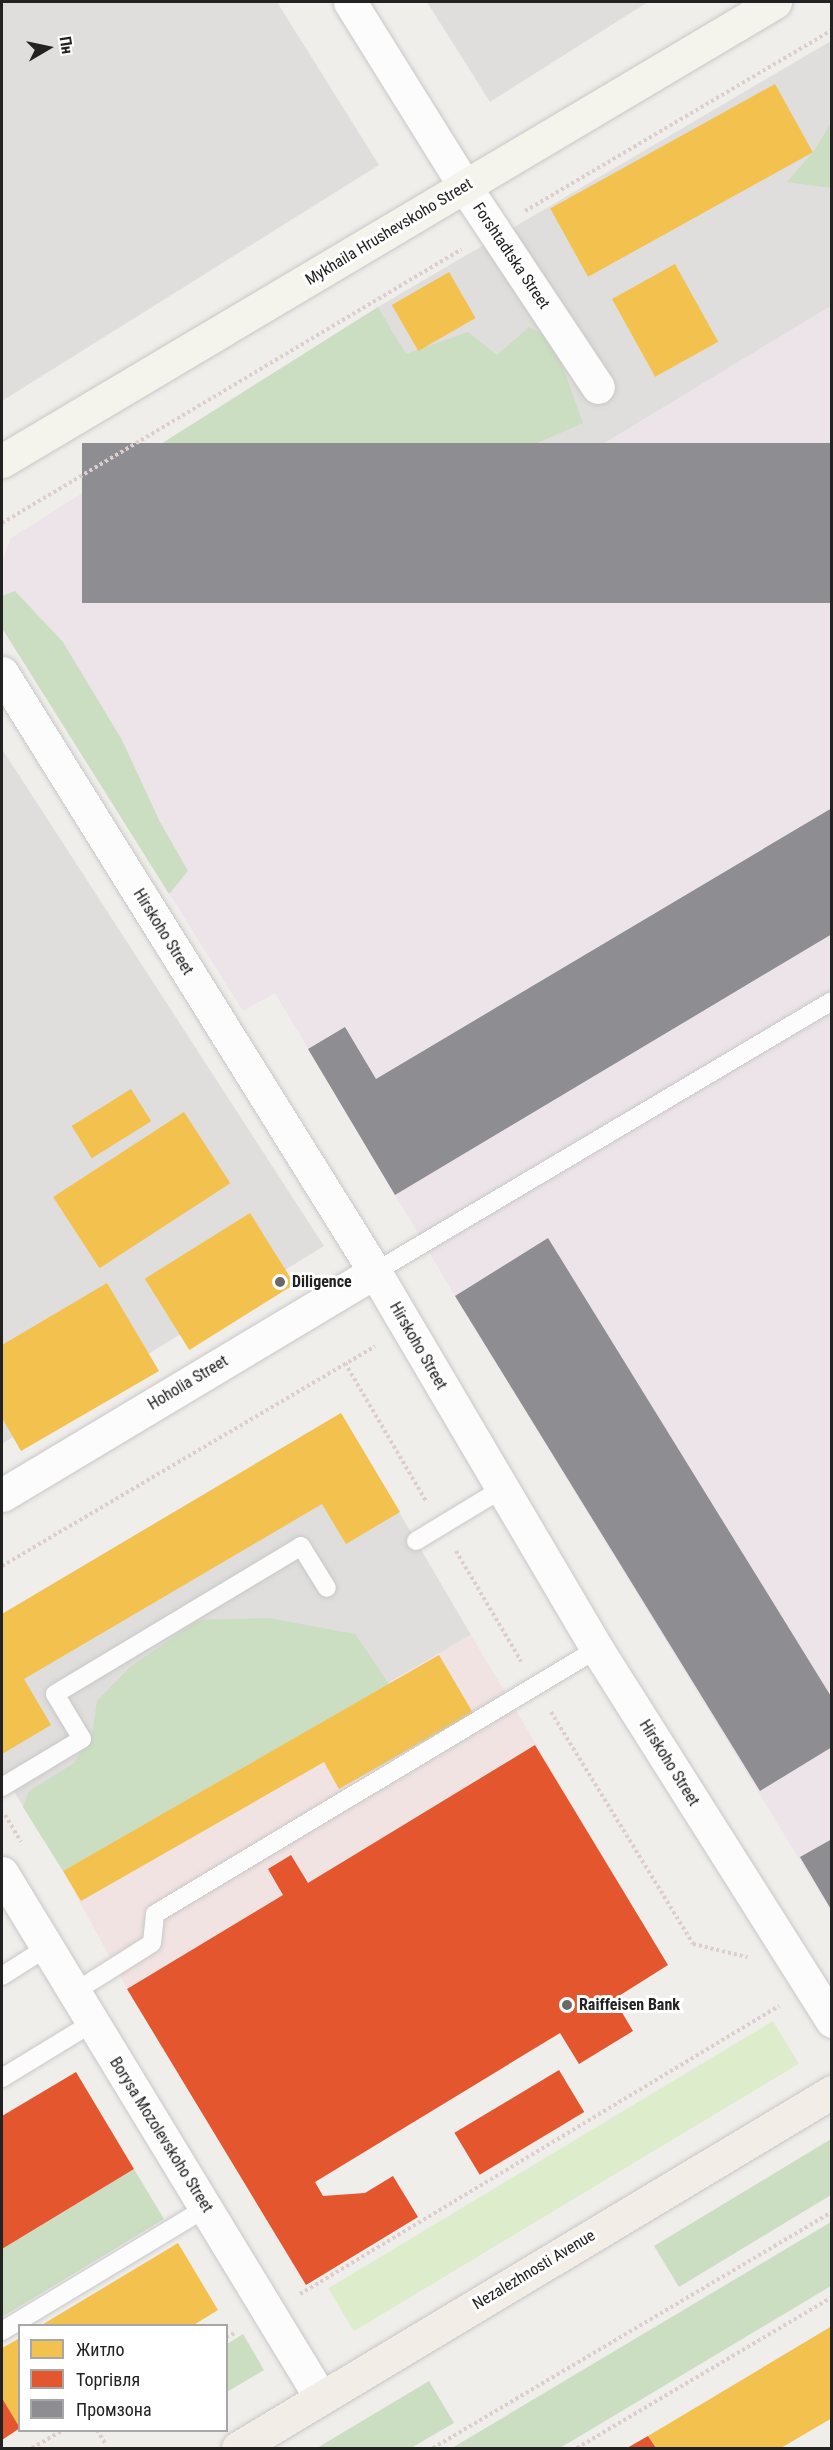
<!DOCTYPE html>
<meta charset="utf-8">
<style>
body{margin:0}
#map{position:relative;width:833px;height:2450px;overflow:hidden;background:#f0eeeb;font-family:"Roboto Condensed",sans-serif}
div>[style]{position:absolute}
.residential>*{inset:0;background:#dfdedc}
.commercial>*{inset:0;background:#f1e3e1}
.industrial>*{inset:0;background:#ede4e9}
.grass>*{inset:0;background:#ddeccb;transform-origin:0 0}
.forest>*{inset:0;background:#cbdec1}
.homes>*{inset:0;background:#f2c14e;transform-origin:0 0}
.shops>*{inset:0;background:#e4572e;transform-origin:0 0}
.industry>*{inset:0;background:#8d8d92;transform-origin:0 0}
.path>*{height:4px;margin-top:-2px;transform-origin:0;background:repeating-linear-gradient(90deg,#dccecd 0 3px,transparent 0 6px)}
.roads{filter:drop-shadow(0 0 2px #c9c8c7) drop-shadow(0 0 2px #c9c8c7)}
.lane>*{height:18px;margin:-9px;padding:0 9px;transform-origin:9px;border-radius:9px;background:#fdfcfc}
.street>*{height:33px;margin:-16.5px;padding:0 16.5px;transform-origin:16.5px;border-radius:16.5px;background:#fdfcfc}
.secondary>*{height:33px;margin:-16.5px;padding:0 16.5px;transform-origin:16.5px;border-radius:16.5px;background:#f4f4ed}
.primary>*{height:33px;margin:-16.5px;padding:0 16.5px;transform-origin:16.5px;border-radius:16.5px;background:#f3ede7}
.dots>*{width:16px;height:16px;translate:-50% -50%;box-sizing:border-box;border:3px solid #fff;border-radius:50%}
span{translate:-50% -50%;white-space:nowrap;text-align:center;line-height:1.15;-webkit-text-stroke:6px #fff;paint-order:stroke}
.street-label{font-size:16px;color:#222}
.poi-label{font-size:16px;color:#222;font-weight:700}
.left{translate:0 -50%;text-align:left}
.frame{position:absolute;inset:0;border:3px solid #222;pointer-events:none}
.legend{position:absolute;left:18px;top:2324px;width:210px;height:108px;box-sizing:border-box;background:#fff;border:2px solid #a7a7a7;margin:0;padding:8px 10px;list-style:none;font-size:18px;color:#222}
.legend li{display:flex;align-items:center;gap:12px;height:30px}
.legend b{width:30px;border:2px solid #a7a7a7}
.north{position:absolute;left:18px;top:18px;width:60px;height:60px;-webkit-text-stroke:4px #fff;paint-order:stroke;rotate:81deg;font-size:16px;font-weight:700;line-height:24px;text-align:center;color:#222}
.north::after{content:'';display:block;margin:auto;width:21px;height:27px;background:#222;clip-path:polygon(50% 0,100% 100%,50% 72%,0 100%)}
</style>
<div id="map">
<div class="residential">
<div style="clip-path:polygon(2px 2px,277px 2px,379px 165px,2px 401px)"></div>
<div style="clip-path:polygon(427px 2px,648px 2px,490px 102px)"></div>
<div style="clip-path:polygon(831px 41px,831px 306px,496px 509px,378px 307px)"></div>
<div style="clip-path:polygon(2px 749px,324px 1246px,2px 1444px)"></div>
<div style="clip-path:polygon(341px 1413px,471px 1635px,63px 1871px,2px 1772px,2px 1614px)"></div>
</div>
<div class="commercial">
<div style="clip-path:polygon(471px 1635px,668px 1965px,614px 1999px,633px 2031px,579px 2064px,560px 2033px,315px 2182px,323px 2196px,365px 2193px,393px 2176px,418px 2217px,306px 2285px,127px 1989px,63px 1871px)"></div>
</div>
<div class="industrial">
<div style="clip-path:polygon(831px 306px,831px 1911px,455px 1296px,275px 993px,243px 1011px,2px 628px,2px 562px,11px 538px,378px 307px,496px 509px)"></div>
</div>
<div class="grass">
<div style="left:773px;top:2021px;width:50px;height:519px;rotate:59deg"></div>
</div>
<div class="forest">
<div style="clip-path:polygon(831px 123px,831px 188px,787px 182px,813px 152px)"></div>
<div style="clip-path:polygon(378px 307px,406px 354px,468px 332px,497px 355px,529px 327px,553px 339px,583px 423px,414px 497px,333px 506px,307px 541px,269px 552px,250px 517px,275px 469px,237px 451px,198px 484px,114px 532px,95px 518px,88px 490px)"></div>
<div style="clip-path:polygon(15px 591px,63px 642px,122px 740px,160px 822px,188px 871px,169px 894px,2px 628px,2px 596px)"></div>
<div style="clip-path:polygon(268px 1618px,355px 1634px,389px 1684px,63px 1871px,23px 1807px,29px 1791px,74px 1763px,92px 1734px,97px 1701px,130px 1667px,198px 1620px)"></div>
<div style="clip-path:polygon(831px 2139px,831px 2195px,679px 2287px,654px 2246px)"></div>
<div style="clip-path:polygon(134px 2169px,164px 2219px,2px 2317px,2px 2249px)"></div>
<div style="clip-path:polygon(831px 2222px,831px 2286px,560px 2448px,452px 2448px)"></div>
<div style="clip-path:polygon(243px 2334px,264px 2370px,227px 2392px,227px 2344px)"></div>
<div style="clip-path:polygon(429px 2381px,454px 2423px,411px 2448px,317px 2448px)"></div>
</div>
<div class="homes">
<div style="left:775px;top:84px;width:78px;height:257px;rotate:61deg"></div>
<div style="left:675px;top:264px;width:89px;height:72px;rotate:61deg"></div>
<div style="left:449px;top:272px;width:53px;height:66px;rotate:60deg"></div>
<div style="left:131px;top:1089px;width:38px;height:70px;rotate:58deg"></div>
<div style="left:184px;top:1112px;width:85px;height:156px;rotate:57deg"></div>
<div style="left:250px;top:1213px;width:84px;height:124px;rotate:58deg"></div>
<div style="clip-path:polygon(107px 1283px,159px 1371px,21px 1451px,2px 1418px,2px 1345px)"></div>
<div style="clip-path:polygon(341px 1413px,400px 1512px,346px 1544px,322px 1504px,24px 1679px,51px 1725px,2px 1754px,2px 1614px)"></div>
<div style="clip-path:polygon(439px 1655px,473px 1713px,339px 1789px,324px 1762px,81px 1901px,63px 1871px)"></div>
<div style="clip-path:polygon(178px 2243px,218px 2310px,192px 2326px,40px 2326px)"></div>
<div style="clip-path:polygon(832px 2326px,832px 2418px,781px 2448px,656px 2448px,648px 2436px)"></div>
<div style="clip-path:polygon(20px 2338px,20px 2428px,2px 2398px,2px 2348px)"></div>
</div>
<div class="shops">
<div style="clip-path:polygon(535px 1745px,668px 1965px,614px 1999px,633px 2031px,579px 2064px,560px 2033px,315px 2182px,323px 2196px,365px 2193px,393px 2176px,418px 2217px,306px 2285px,127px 1989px,283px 1895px,268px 1869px,291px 1855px,308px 1883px)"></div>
<div style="left:559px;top:2070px;width:49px;height:122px;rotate:59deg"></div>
<div style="clip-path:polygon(76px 2072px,134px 2169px,2px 2249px,2px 2116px)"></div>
<div style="clip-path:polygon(2px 2398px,20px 2428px,2px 2440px)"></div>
<div style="clip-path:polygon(648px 2436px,656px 2448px,627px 2448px)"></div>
</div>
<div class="industry">
<div style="left:832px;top:443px;width:160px;height:750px;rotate:90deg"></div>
<div style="clip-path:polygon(832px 808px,832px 934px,395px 1195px,308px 1049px,345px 1027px,376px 1079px)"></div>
<div style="clip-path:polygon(548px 1238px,832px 1698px,832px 1747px,760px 1791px,455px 1296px)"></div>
<div style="clip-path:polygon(832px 1839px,832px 1911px,800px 1857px)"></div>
</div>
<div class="path">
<div style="left:525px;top:211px;width:356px;rotate:-30.5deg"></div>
<div style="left:2px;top:523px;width:535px;rotate:-30.78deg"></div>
<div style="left:345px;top:1363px;width:160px;rotate:59.6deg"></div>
<div style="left:456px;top:1551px;width:128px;rotate:59.4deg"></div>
<div style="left:2px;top:1566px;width:433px;rotate:-30.5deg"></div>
<div style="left:551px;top:1712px;width:272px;rotate:58.5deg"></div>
<div style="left:693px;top:1944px;width:56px;rotate:13.5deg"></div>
<div style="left:5px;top:1815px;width:31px;rotate:59deg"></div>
<div style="left:300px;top:2294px;width:559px;rotate:-31.02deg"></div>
<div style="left:226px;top:2337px;width:12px;rotate:-24deg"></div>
<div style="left:97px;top:2430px;width:17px;rotate:59deg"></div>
<div style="left:32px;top:2448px;width:36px;rotate:-30deg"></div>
<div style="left:433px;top:2448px;width:464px;rotate:-30.6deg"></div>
<div style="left:577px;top:2448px;width:296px;rotate:-30.6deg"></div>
</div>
<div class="roads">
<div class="lane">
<div style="left:375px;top:1272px;width:531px;rotate:-30.67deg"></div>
<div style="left:416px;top:1541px;width:100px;rotate:-31.2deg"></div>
<div style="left:2px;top:1787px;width:93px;rotate:-31deg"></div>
<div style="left:82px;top:1739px;width:52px;rotate:-121deg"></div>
<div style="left:55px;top:1694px;width:287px;rotate:-31deg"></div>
<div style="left:301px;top:1546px;width:49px;rotate:58.2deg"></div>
<div style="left:2px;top:1976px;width:52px;rotate:-32.5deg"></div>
<div style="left:73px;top:1993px;width:93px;rotate:-32.3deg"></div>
<div style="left:152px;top:1943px;width:29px;rotate:-84deg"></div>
<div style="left:155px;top:1914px;width:515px;rotate:-30.94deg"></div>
<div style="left:2px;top:2078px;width:105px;rotate:-31.4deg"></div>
<div style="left:2px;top:2331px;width:238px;rotate:-31.1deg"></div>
</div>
<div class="street">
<div style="left:350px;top:2px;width:218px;rotate:58.1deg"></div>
<div style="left:465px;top:187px;width:240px;rotate:56.4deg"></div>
<div style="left:2px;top:673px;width:706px;rotate:58.09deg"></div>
<div style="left:375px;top:1272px;width:438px;rotate:59.5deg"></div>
<div style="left:597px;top:1649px;width:440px;rotate:57.7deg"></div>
<div style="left:2px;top:1495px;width:435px;rotate:-30.9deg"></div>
<div style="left:2px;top:1873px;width:614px;rotate:58.72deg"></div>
</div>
<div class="secondary">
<div style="left:2px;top:461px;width:899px;rotate:-30.7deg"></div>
</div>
<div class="primary">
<div style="left:238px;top:2448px;width:693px;rotate:-30.94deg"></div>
</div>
</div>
<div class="dots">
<div style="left:280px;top:1282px;background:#6a6968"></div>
<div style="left:567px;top:2005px;background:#6a6968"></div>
</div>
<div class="street-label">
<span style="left:389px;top:232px;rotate:-31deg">Mykhaila Hrushevskoho Street</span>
<span style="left:511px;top:256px;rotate:56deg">Forshtadtska Street</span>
<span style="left:163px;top:932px;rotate:58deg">Hirskoho Street</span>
<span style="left:418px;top:1346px;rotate:60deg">Hirskoho Street</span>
<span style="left:188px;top:1383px;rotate:-31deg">Hoholia Street</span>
<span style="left:669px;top:1763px;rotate:58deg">Hirskoho Street</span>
<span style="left:161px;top:2135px;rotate:58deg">Borysa Mozolevskoho Street</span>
<span style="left:534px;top:2270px;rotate:-31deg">Nezalezhnosti Avenue</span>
</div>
<div class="poi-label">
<span class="left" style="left:292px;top:1282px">Diligence</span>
<span class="left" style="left:579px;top:2005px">Raiffeisen Bank</span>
</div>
<div class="frame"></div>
<ul class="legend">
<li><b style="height:16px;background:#f2c14e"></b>Житло</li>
<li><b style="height:16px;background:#e4572e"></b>Торгівля</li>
<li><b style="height:16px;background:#8d8d92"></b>Промзона</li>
</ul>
<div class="north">Пн</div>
</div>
